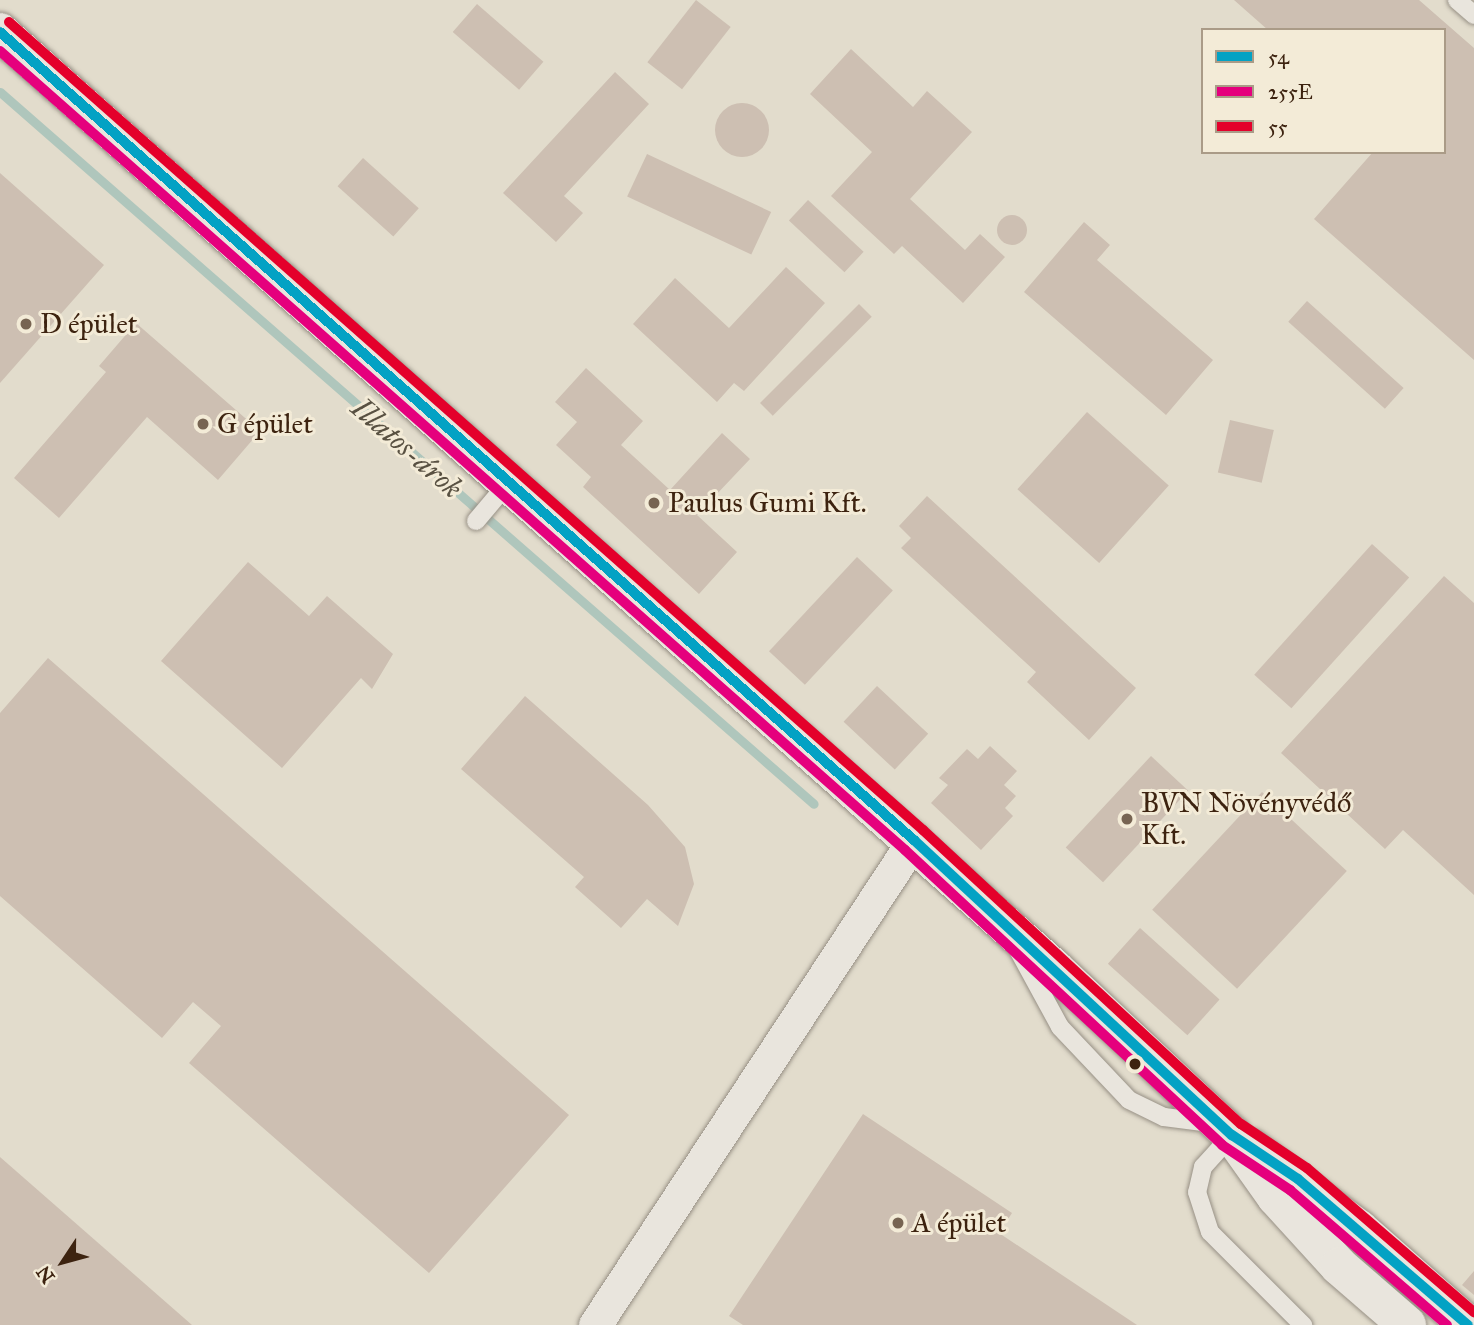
<!DOCTYPE html>
<meta charset="utf-8">
<style>
body{margin:0}
#map{position:relative;width:1474px;height:1325px;overflow:hidden;background:#e2dccc;font-family:"IM FELL Great Primer",serif}
div>[style]{position:absolute}
.stream>*{height:9px;margin:-4.5px;padding:0 4.5px;transform-origin:4.5px;border-radius:4.5px;background:#afc6bc}
.building>*{inset:0;background:#cdbfb2;transform-origin:0 0}
.round{border-radius:50%}
.roads{filter:drop-shadow(0 0 2px #979085) drop-shadow(0 0 2px #979085)}
.lane>*{height:18px;margin:-9px;padding:0 9px;transform-origin:9px;border-radius:9px;background:#e9e5dd}
.street>*{height:33px;margin:-16.5px;padding:0 16.5px;transform-origin:16.5px;border-radius:16.5px;background:#e9e5dd}
.secondary>*{height:38px;margin:-19px;padding:0 19px;transform-origin:19px;border-radius:19px;background:#e9e5dd}
.bus-1>*{height:10px;margin:-5px;padding:0 5px;transform-origin:5px;border-radius:5px;background:#03a2c4}
.bus-2>*{height:10px;margin:-5px;padding:0 5px;transform-origin:5px;border-radius:5px;background:#e5007d}
.bus-3>*{height:10px;margin:-5px;padding:0 5px;transform-origin:5px;border-radius:5px;background:#e4002b}
.dots>*{width:19px;height:19px;translate:-50% -50%;box-sizing:border-box;border:4px solid #f3ebd7;border-radius:50%}
span{translate:-50% -50%;white-space:nowrap;text-align:center;line-height:1.15;-webkit-text-stroke:6px #f3ebd7;paint-order:stroke}
.poi-label{font-size:28px;color:#3d2310}
.left{translate:0 -50%;text-align:left}
.water-label{font-size:30px;color:#595142;font-style:italic}
.legend{position:absolute;left:1201px;top:28px;width:245px;height:126px;box-sizing:border-box;background:#f3ebd7;border:2px solid #aa9b87;margin:0;padding:9px 12px;list-style:none;font-size:21px;color:#3d2310}
.legend li{display:flex;align-items:center;gap:14px;height:35px}
.legend b{width:35px;border:2px solid #aa9b87}
.north{position:absolute;left:28px;top:1227px;width:70px;height:70px;-webkit-text-stroke:5px #f3ebd7;paint-order:stroke;rotate:234deg;font-size:19px;font-weight:700;line-height:28px;text-align:center;color:#3d2310}
.north::after{content:'';display:block;margin:auto;width:24px;height:32px;background:#3d2310;clip-path:polygon(50% 0,100% 100%,50% 72%,0 100%)}
</style>
<div id="map">
<div class="stream">
<div style="left:0;top:92px;width:1081px;rotate:41.18deg"></div>
</div>
<div class="building">
<div style="left:696px;top:0;width:44px;height:79px;rotate:38deg"></div>
<div style="clip-path:polygon(1234px 0,1419px 0,1474px 48px,1474px 360px,1314px 219px,1373px 152px,1444px 152px,1444px 30px,1268px 30px)"></div>
<div style="left:477px;top:4px;width:88px;height:37px;rotate:41deg"></div>
<div style="clip-path:polygon(851px 49px,913px 107px,927px 91px,972px 132px,910px 199px,965px 250px,980px 234px,1005px 257px,963px 303px,902px 246px,894px 254px,831px 196px,872px 152px,810px 94px)"></div>
<div style="clip-path:polygon(615px 72px,649px 104px,564px 196px,583px 213px,556px 242px,503px 193px)"></div>
<div class="round" style="left:715px;top:103px;width:54px;height:54px"></div>
<div style="left:647px;top:154px;width:137px;height:47px;rotate:25deg"></div>
<div style="left:363px;top:158px;width:75px;height:38px;rotate:42deg"></div>
<div style="clip-path:polygon(0 173px,104px 265px,0 383px)"></div>
<div style="left:808px;top:200px;width:76px;height:28px;rotate:43deg"></div>
<div class="round" style="left:997px;top:215px;width:30px;height:30px"></div>
<div style="clip-path:polygon(1084px 222px,1110px 245px,1097px 260px,1213px 360px,1166px 415px,1024px 292px)"></div>
<div style="clip-path:polygon(786px 267px,825px 303px,744px 391px,734px 383px,717px 402px,633px 324px,675px 278px,729px 328px)"></div>
<div style="left:1307px;top:301px;width:130px;height:28px;rotate:42deg"></div>
<div style="left:859px;top:304px;width:18px;height:140px;rotate:45deg"></div>
<div style="clip-path:polygon(136px 323px,260px 431px,218px 480px,147px 417px,59px 518px,14px 478px,106px 372px,99px 366px)"></div>
<div style="clip-path:polygon(586px 368px,643px 421px,621px 445px,670px 490px,722px 433px,750px 459px,697px 515px,737px 552px,699px 594px,583px 487px,591px 477px,556px 445px,577px 422px,555px 402px)"></div>
<div style="left:1087px;top:412px;width:110px;height:104px;rotate:42deg"></div>
<div style="left:1230px;top:420px;width:45px;height:54px;rotate:13deg"></div>
<div style="clip-path:polygon(927px 496px,1136px 688px,1089px 740px,1027px 682px,1036px 672px,901px 548px,911px 538px,899px 526px)"></div>
<div style="left:1372px;top:544px;width:50px;height:176px;rotate:42deg"></div>
<div style="left:857px;top:557px;width:49px;height:129px;rotate:43deg"></div>
<div style="clip-path:polygon(248px 562px,309px 616px,327px 596px,393px 654px,372px 689px,361px 678px,282px 768px,161px 661px)"></div>
<div style="clip-path:polygon(1444px 576px,1474px 603px,1474px 895px,1403px 830px,1385px 849px,1281px 753px)"></div>
<div style="clip-path:polygon(48px 658px,569px 1115px,429px 1273px,189px 1063px,221px 1026px,193px 1002px,162px 1038px,0 896px,0 713px)"></div>
<div style="left:877px;top:686px;width:70px;height:49px;rotate:43deg"></div>
<div style="clip-path:polygon(525px 696px,648px 805px,685px 847px,694px 884px,678px 926px,647px 899px,621px 928px,575px 887px,584px 877px,461px 769px)"></div>
<div style="clip-path:polygon(990px 746px,1017px 771px,1004px 785px,1016px 796px,1005px 808px,1013px 816px,981px 850px,931px 803px,948px 785px,939px 778px,967px 749px,978px 759px)"></div>
<div style="left:1151px;top:756px;width:51px;height:125px;rotate:43deg"></div>
<div style="left:1262px;top:792px;width:116px;height:161px;rotate:43deg"></div>
<div style="left:1140px;top:928px;width:107px;height:48px;rotate:42deg"></div>
<div style="clip-path:polygon(863px 1114px,1012px 1213px,999px 1233px,1137px 1325px,743px 1325px,729px 1316px)"></div>
<div style="clip-path:polygon(0 1157px,192px 1325px,0 1325px)"></div>
<div style="clip-path:polygon(1474px 1271px,1474px 1295px,1462px 1285px)"></div>
</div>
<div class="roads">
<div class="lane">
<div style="left:1457px;top:0;width:23px;rotate:41deg"></div>
<div style="left:476px;top:521px;width:51px;rotate:-49.8deg"></div>
<div style="left:1017px;top:948px;width:90px;rotate:61.4deg"></div>
<div style="left:1060px;top:1027px;width:100px;rotate:46.6deg"></div>
<div style="left:1129px;top:1100px;width:39px;rotate:26deg"></div>
<div style="left:1164px;top:1117px;width:47px;rotate:7.3deg"></div>
<div style="left:1232px;top:1135px;width:43px;rotate:132.2deg"></div>
<div style="left:1203px;top:1167px;width:26px;rotate:103deg"></div>
<div style="left:1197px;top:1192px;width:42px;rotate:72deg"></div>
<div style="left:1210px;top:1232px;width:132px;rotate:45deg"></div>
</div>
<div class="street">
<div style="left:595px;top:1325px;width:581px;rotate:-56.67deg"></div>
</div>
<div class="secondary">
<div style="left:0;top:32px;width:1410px;rotate:41.61deg"></div>
<div style="left:1054px;top:968px;width:244px;rotate:43.2deg"></div>
<div style="left:1232px;top:1135px;width:76px;rotate:54.6deg"></div>
<div style="left:1276px;top:1197px;width:93px;rotate:47.6deg"></div>
<div style="left:1339px;top:1266px;width:90px;rotate:40.9deg"></div>
<div style="left:1251px;top:1148px;width:135px;rotate:36.9deg"></div>
<div style="left:1359px;top:1229px;width:145px;rotate:41.4deg"></div>
</div>
</div>
<div class="bus-1">
<div style="left:0;top:32px;width:1220px;rotate:41.48deg"></div>
<div style="left:914px;top:840px;width:434px;rotate:42.9deg"></div>
<div style="left:1232px;top:1135px;width:79px;rotate:33.7deg"></div>
<div style="left:1298px;top:1179px;width:224px;rotate:40.7deg"></div>
</div>
<div class="bus-2">
<div style="left:0;top:51px;width:1207px;rotate:41.44deg"></div>
<div style="left:905px;top:850px;width:433px;rotate:42.9deg"></div>
<div style="left:1222px;top:1145px;width:82px;rotate:33.5deg"></div>
<div style="left:1290px;top:1190px;width:207px;rotate:40.7deg"></div>
</div>
<div class="bus-3">
<div style="left:9px;top:22px;width:1220px;rotate:41.48deg"></div>
<div style="left:923px;top:830px;width:433px;rotate:42.8deg"></div>
<div style="left:1241px;top:1124px;width:79px;rotate:33.7deg"></div>
<div style="left:1307px;top:1168px;width:221px;rotate:40.8deg"></div>
</div>
<div class="dots">
<div style="left:26px;top:324px;background:#776452"></div>
<div style="left:203px;top:424px;background:#776452"></div>
<div style="left:654px;top:503px;background:#776452"></div>
<div style="left:1127px;top:819px;background:#776452"></div>
<div style="left:1135px;top:1064px;background:#3d2310"></div>
<div style="left:898px;top:1223px;background:#776452"></div>
</div>
<div class="poi-label">
<span class="left" style="left:40px;top:324px">D épület</span>
<span class="left" style="left:217px;top:424px">G épület</span>
<span class="left" style="left:668px;top:503px">Paulus Gumi Kft.</span>
<span class="left" style="left:1141px;top:819px">BVN Növényvédő<br>Kft.</span>
<span class="left" style="left:912px;top:1223px">A épület</span>
</div>
<div class="water-label">
<span style="left:407px;top:448px;rotate:41deg">Illatos-árok</span>
</div>
<ul class="legend">
<li><b style="height:9px;background:#03a2c4"></b>54</li>
<li><b style="height:9px;background:#e5007d"></b>255E</li>
<li><b style="height:9px;background:#e4002b"></b>55</li>
</ul>
<div class="north">N</div>
</div>
